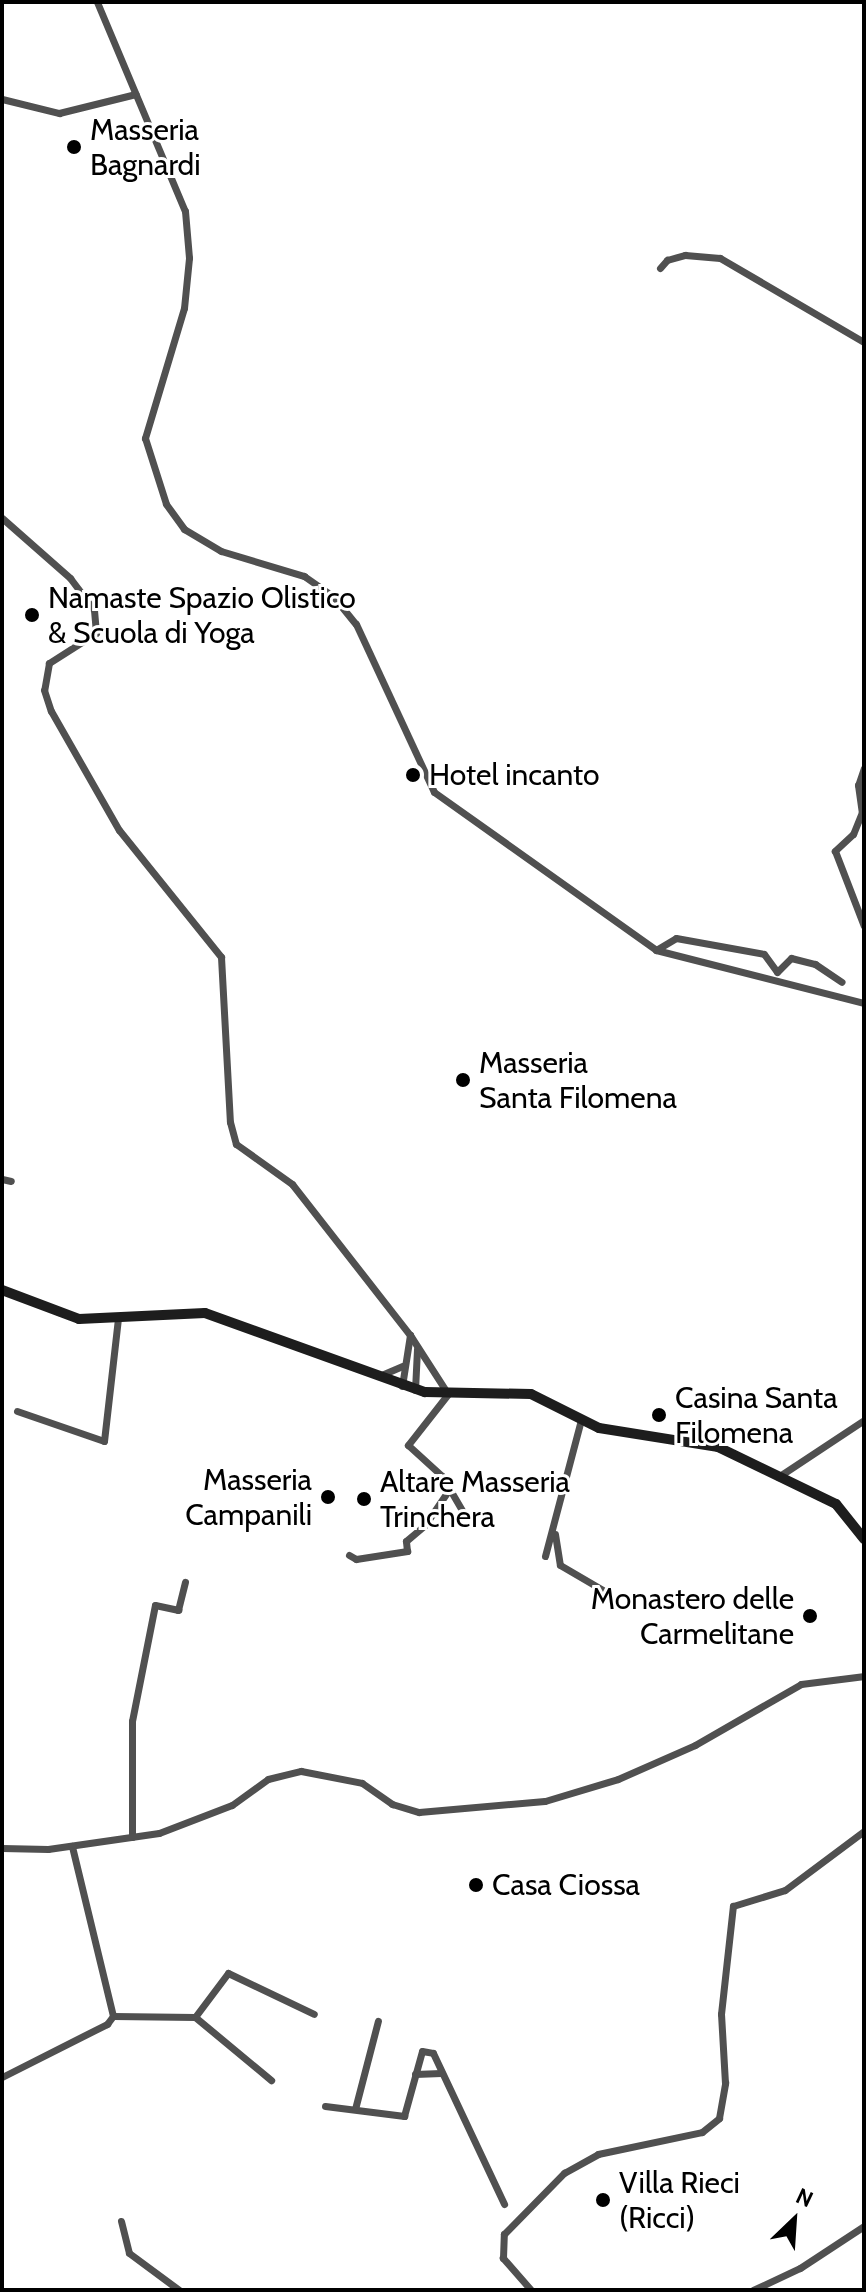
<!DOCTYPE html>
<style>
body{margin:0}
#map{position:relative;width:866px;height:2292px;overflow:hidden;background:#fff;font-family:Cabin,sans-serif}
div>[style]{position:absolute}
.street>*{height:7px;margin:-3.5px;padding:0 3.5px;transform-origin:3.5px;border-radius:3.5px;background:#505050}
.secondary>*{height:10px;margin:-5px;padding:0 5px;transform-origin:5px;border-radius:5px;background:#1d1d1d}
.dots>*{width:22px;height:22px;translate:-50% -50%;box-sizing:border-box;border:4px solid #fff;border-radius:50%}
span{translate:-50% -50%;white-space:nowrap;text-align:center;line-height:1.15;-webkit-text-stroke:6px #fff;paint-order:stroke}
.poi-label{font-size:30px;color:#000}
.left{translate:0 -50%;text-align:left}
.right{translate:-100% -50%;text-align:right}
.frame{position:absolute;inset:0;border:4px solid #000;pointer-events:none}
.north{position:absolute;left:754px;top:2180px;width:80px;height:80px;-webkit-text-stroke:6px #fff;paint-order:stroke;rotate:25deg;font-size:22px;font-weight:700;line-height:32px;text-align:center;color:#000}
.north::after{content:'';display:block;margin:auto;width:28px;height:36px;background:#000;clip-path:polygon(50% 0,100% 100%,50% 72%,0 100%)}
</style>
<div id="map">
<div class="street">
<div style="left:97px;top:2px;width:227px;rotate:67.2deg"></div>
<div style="left:185px;top:211px;width:47px;rotate:85.1deg"></div>
<div style="left:189px;top:258px;width:50px;rotate:95.7deg"></div>
<div style="left:184px;top:308px;width:136px;rotate:106.7deg"></div>
<div style="left:145px;top:438px;width:69px;rotate:72.3deg"></div>
<div style="left:166px;top:504px;width:31px;rotate:54deg"></div>
<div style="left:184px;top:529px;width:43px;rotate:30.7deg"></div>
<div style="left:221px;top:551px;width:87px;rotate:16.8deg"></div>
<div style="left:304px;top:576px;width:35px;rotate:35deg"></div>
<div style="left:333px;top:596px;width:36px;rotate:51deg"></div>
<div style="left:356px;top:624px;width:185px;rotate:65.1deg"></div>
<div style="left:434px;top:792px;width:272px;rotate:35.4deg"></div>
<div style="left:656px;top:950px;width:215px;rotate:14.3deg"></div>
<div style="left:2px;top:99px;width:59px;rotate:13.8deg"></div>
<div style="left:59px;top:113px;width:79px;rotate:-13.9deg"></div>
<div style="left:660px;top:268px;width:11px;rotate:-49deg"></div>
<div style="left:667px;top:260px;width:19px;rotate:-16deg"></div>
<div style="left:685px;top:255px;width:35px;rotate:5deg"></div>
<div style="left:720px;top:258px;width:167px;rotate:30.3deg"></div>
<div style="left:2px;top:518px;width:91px;rotate:41.4deg"></div>
<div style="left:70px;top:578px;width:40px;rotate:53deg"></div>
<div style="left:94px;top:610px;width:23px;rotate:85deg"></div>
<div style="left:96px;top:633px;width:56px;rotate:147.4deg"></div>
<div style="left:49px;top:663px;width:27px;rotate:100deg"></div>
<div style="left:44px;top:690px;width:22px;rotate:72deg"></div>
<div style="left:51px;top:711px;width:137px;rotate:60.3deg"></div>
<div style="left:119px;top:830px;width:163px;rotate:51.2deg"></div>
<div style="left:221px;top:957px;width:165px;rotate:86.9deg"></div>
<div style="left:230px;top:1122px;width:23px;rotate:75deg"></div>
<div style="left:236px;top:1144px;width:69px;rotate:35.5deg"></div>
<div style="left:292px;top:1184px;width:192px;rotate:52deg"></div>
<div style="left:410px;top:1335px;width:70px;rotate:57.2deg"></div>
<div style="left:448px;top:1394px;width:65px;rotate:128.1deg"></div>
<div style="left:408px;top:1445px;width:46px;rotate:42.4deg"></div>
<div style="left:442px;top:1476px;width:48px;rotate:59.7deg"></div>
<div style="left:864px;top:768px;width:18px;rotate:109deg"></div>
<div style="left:858px;top:785px;width:27px;rotate:82deg"></div>
<div style="left:862px;top:812px;width:24px;rotate:112deg"></div>
<div style="left:853px;top:834px;width:25px;rotate:137deg"></div>
<div style="left:835px;top:851px;width:80px;rotate:68.9deg"></div>
<div style="left:656px;top:950px;width:23px;rotate:-31deg"></div>
<div style="left:676px;top:938px;width:89px;rotate:10.3deg"></div>
<div style="left:764px;top:954px;width:22px;rotate:54deg"></div>
<div style="left:777px;top:972px;width:20px;rotate:-45deg"></div>
<div style="left:791px;top:958px;width:25px;rotate:14deg"></div>
<div style="left:815px;top:964px;width:32px;rotate:34deg"></div>
<div style="left:2px;top:1179px;width:9px;rotate:13deg"></div>
<div style="left:379px;top:1376px;width:26px;rotate:-23deg"></div>
<div style="left:402px;top:1386px;width:52px;rotate:-81.1deg"></div>
<div style="left:415px;top:1390px;width:41px;rotate:-87.2deg"></div>
<div style="left:17px;top:1411px;width:92px;rotate:19deg"></div>
<div style="left:104px;top:1441px;width:123px;rotate:-83.5deg"></div>
<div style="left:778px;top:1477px;width:103px;rotate:-33.5deg"></div>
<div style="left:555px;top:1534px;width:31px;rotate:81deg"></div>
<div style="left:560px;top:1565px;width:50px;rotate:30.2deg"></div>
<div style="left:349px;top:1555px;width:8px;rotate:30deg"></div>
<div style="left:356px;top:1559px;width:52px;rotate:-8.9deg"></div>
<div style="left:407px;top:1551px;width:10px;rotate:-96deg"></div>
<div style="left:406px;top:1541px;width:25px;rotate:-40deg"></div>
<div style="left:425px;top:1525px;width:41px;rotate:-55.9deg"></div>
<div style="left:545px;top:1556px;width:141px;rotate:-75.2deg"></div>
<div style="left:132px;top:1837px;width:116px;rotate:-90deg"></div>
<div style="left:132px;top:1721px;width:118px;rotate:-78.8deg"></div>
<div style="left:155px;top:1605px;width:24px;rotate:12deg"></div>
<div style="left:178px;top:1610px;width:29px;rotate:-76deg"></div>
<div style="left:2px;top:1848px;width:46px;rotate:1.2deg"></div>
<div style="left:48px;top:1849px;width:112px;rotate:-8.2deg"></div>
<div style="left:159px;top:1833px;width:78px;rotate:-21deg"></div>
<div style="left:232px;top:1805px;width:44px;rotate:-35.8deg"></div>
<div style="left:268px;top:1779px;width:34px;rotate:-14deg"></div>
<div style="left:301px;top:1771px;width:62px;rotate:11.1deg"></div>
<div style="left:362px;top:1783px;width:37px;rotate:35deg"></div>
<div style="left:392px;top:1804px;width:28px;rotate:17deg"></div>
<div style="left:419px;top:1812px;width:126px;rotate:-5deg"></div>
<div style="left:545px;top:1801px;width:76px;rotate:-16.8deg"></div>
<div style="left:618px;top:1779px;width:84px;rotate:-23.8deg"></div>
<div style="left:695px;top:1745px;width:122px;rotate:-29.9deg"></div>
<div style="left:801px;top:1684px;width:64px;rotate:-7.2deg"></div>
<div style="left:113px;top:2016px;width:82px;rotate:0.7deg"></div>
<div style="left:195px;top:2017px;width:99px;rotate:39.7deg"></div>
<div style="left:195px;top:2017px;width:55px;rotate:-53.1deg"></div>
<div style="left:228px;top:1973px;width:95px;rotate:25.5deg"></div>
<div style="left:415px;top:2074px;width:26px;rotate:-2deg"></div>
<div style="left:2px;top:2077px;width:118px;rotate:-26.8deg"></div>
<div style="left:107px;top:2024px;width:10px;rotate:-53deg"></div>
<div style="left:113px;top:2016px;width:175px;rotate:-103.6deg"></div>
<div style="left:325px;top:2106px;width:80px;rotate:7.2deg"></div>
<div style="left:404px;top:2116px;width:67px;rotate:-74.5deg"></div>
<div style="left:422px;top:2051px;width:11px;rotate:10deg"></div>
<div style="left:433px;top:2053px;width:167px;rotate:64.8deg"></div>
<div style="left:355px;top:2109px;width:91px;rotate:-75.4deg"></div>
<div style="left:121px;top:2221px;width:33px;rotate:76deg"></div>
<div style="left:129px;top:2253px;width:62px;rotate:36.5deg"></div>
<div style="left:531px;top:2290px;width:43px;rotate:-131.2deg"></div>
<div style="left:503px;top:2258px;width:24px;rotate:-88deg"></div>
<div style="left:504px;top:2234px;width:86px;rotate:-45.5deg"></div>
<div style="left:564px;top:2173px;width:39px;rotate:-29deg"></div>
<div style="left:598px;top:2154px;width:106px;rotate:-11.9deg"></div>
<div style="left:702px;top:2132px;width:22px;rotate:-39deg"></div>
<div style="left:719px;top:2118px;width:36px;rotate:-80deg"></div>
<div style="left:725px;top:2083px;width:69px;rotate:-93.3deg"></div>
<div style="left:721px;top:2014px;width:109px;rotate:-83.7deg"></div>
<div style="left:733px;top:1906px;width:54px;rotate:-17.1deg"></div>
<div style="left:785px;top:1890px;width:99px;rotate:-36.8deg"></div>
<div style="left:753px;top:2290px;width:52px;rotate:-25.1deg"></div>
<div style="left:800px;top:2268px;width:77px;rotate:-33.3deg"></div>
</div>
<div class="secondary">
<div style="left:2px;top:1290px;width:82px;rotate:20.6deg"></div>
<div style="left:79px;top:1319px;width:126px;rotate:-2.7deg"></div>
<div style="left:205px;top:1313px;width:234px;rotate:19.8deg"></div>
<div style="left:425px;top:1392px;width:106px;rotate:1.1deg"></div>
<div style="left:531px;top:1394px;width:76px;rotate:26.6deg"></div>
<div style="left:599px;top:1428px;width:121px;rotate:9.1deg"></div>
<div style="left:718px;top:1447px;width:131px;rotate:25.8deg"></div>
<div style="left:836px;top:1504px;width:45px;rotate:51.3deg"></div>
</div>
<div class="dots">
<div style="left:74px;top:147px;background:#000"></div>
<div style="left:32px;top:615px;background:#000"></div>
<div style="left:413px;top:775px;background:#000"></div>
<div style="left:463px;top:1080px;background:#000"></div>
<div style="left:659px;top:1415px;background:#000"></div>
<div style="left:328px;top:1497px;background:#000"></div>
<div style="left:364px;top:1499px;background:#000"></div>
<div style="left:810px;top:1616px;background:#000"></div>
<div style="left:476px;top:1885px;background:#000"></div>
<div style="left:603px;top:2200px;background:#000"></div>
</div>
<div class="poi-label">
<span class="left" style="left:90px;top:147px">Masseria<br>Bagnardi</span>
<span class="left" style="left:48px;top:615px">Namaste Spazio Olistico<br>&amp; Scuola di Yoga</span>
<span class="left" style="left:429px;top:775px">Hotel incanto</span>
<span class="left" style="left:479px;top:1080px">Masseria<br>Santa Filomena</span>
<span class="left" style="left:675px;top:1415px">Casina Santa<br>Filomena</span>
<span class="right" style="left:312px;top:1497px">Masseria<br>Campanili</span>
<span class="left" style="left:380px;top:1499px">Altare Masseria<br>Trinchera</span>
<span class="right" style="left:794px;top:1616px">Monastero delle<br>Carmelitane</span>
<span class="left" style="left:492px;top:1885px">Casa Ciossa</span>
<span class="left" style="left:619px;top:2200px">Villa Rieci<br>(Ricci)</span>
</div>
<div class="frame"></div>
<div class="north">N</div>
</div>
